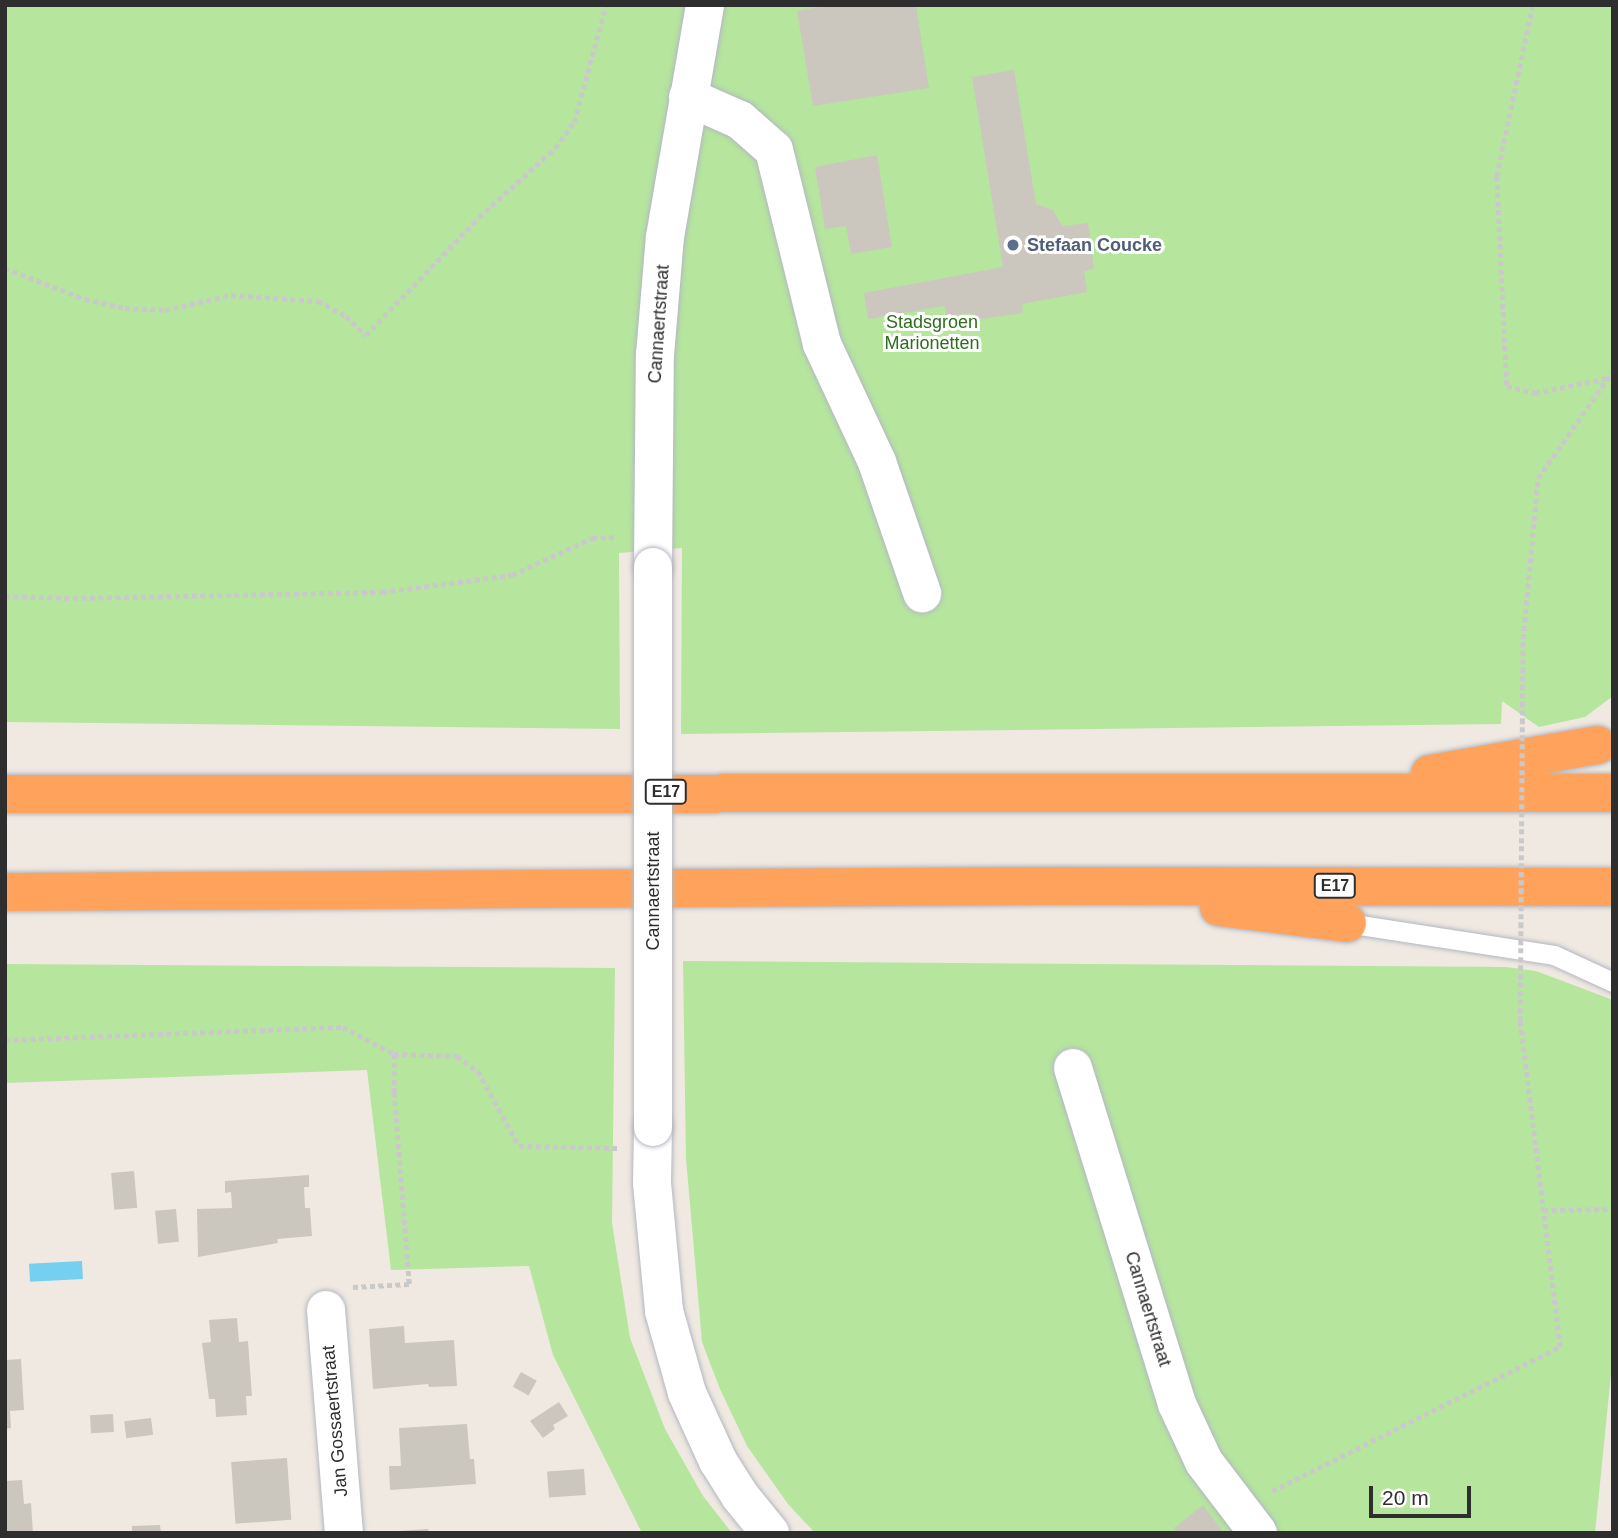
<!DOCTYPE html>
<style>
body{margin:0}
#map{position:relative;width:1618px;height:1538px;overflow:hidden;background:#efe9e1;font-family:Helvetica,sans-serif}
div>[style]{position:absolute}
.green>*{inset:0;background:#b6e59e}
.water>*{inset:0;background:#75cff0;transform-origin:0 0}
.building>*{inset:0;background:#cbc7bf;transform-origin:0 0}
.path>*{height:4.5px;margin-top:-2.25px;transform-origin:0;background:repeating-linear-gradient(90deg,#c9c9c9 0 5px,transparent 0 8.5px)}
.roads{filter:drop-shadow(0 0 2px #b4b7c1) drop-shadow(0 0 2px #b4b7c1)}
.lane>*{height:19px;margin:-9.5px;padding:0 9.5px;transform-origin:9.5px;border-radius:9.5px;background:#fff}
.street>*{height:38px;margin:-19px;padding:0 19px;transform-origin:19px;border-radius:19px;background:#fff}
.highway>*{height:38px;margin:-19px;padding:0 19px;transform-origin:19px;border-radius:19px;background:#ffa35c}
.path-bridge>*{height:4.5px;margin-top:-2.25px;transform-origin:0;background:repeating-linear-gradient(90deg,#c9c9c9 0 5px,transparent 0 8.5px)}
.bridges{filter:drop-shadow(0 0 2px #b4b7c1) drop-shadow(0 0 2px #b4b7c1)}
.street-bridge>*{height:38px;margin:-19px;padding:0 19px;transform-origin:19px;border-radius:19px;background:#fff}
.dots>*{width:19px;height:19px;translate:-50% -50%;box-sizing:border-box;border:4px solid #fff;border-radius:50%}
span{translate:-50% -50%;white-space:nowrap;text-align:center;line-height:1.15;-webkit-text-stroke:6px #fff;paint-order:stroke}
.shield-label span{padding:2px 5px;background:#fff;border:2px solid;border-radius:5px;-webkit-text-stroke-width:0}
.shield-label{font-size:16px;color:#2e2e2e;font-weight:700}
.service-label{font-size:18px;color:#4e5e75;font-weight:700}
.left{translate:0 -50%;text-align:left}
.park-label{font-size:18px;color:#2c6e1b}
.street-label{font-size:18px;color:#2e2e2e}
.frame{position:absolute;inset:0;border:7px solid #2e2e2e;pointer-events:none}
.scale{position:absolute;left:1369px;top:1486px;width:102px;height:32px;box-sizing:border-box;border:4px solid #2e2e2e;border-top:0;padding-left:9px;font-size:21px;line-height:24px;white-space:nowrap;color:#2e2e2e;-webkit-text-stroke:5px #fff;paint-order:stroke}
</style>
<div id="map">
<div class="green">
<div style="clip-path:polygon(5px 5px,1613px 5px,1613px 696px,1585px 717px,1539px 727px,1502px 701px,1501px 724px,681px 734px,682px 548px,619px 553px,620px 729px,5px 722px)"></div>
<div style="clip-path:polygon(683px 961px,1506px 967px,1536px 971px,1613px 1000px,1613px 1354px,1595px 1533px,815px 1533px,788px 1504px,747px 1446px,720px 1389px,702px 1342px,686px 1158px)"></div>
<div style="clip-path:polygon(5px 964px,615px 968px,612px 1223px,630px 1338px,665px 1429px,703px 1496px,732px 1533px,642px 1533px,553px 1355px,529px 1266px,391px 1270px,367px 1070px,5px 1083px)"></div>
</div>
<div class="water">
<div style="left:82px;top:1261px;width:18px;height:53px;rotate:87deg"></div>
</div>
<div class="building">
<div style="clip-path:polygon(831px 5px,916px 5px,929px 88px,813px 106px,797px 11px)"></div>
<div style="clip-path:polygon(1014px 70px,1036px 204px,1053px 210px,1062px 226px,1088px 223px,1094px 269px,1084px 271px,1087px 292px,1022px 304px,1023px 313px,974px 320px,972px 313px,946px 316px,945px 306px,868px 319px,864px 293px,1003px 267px,972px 77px)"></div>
<div style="clip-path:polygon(877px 155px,892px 247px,851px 254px,846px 226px,825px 229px,815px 167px)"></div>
<div style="left:134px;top:1171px;width:37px;height:23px;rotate:85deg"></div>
<div style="clip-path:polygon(309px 1175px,309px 1187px,304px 1187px,305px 1208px,310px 1208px,312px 1236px,277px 1239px,278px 1243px,198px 1257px,197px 1209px,232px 1208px,231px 1192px,225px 1193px,225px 1181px)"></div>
<div style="left:176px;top:1209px;width:33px;height:21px;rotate:85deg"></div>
<div style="clip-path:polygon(237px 1318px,239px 1342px,248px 1341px,252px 1396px,246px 1396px,247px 1415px,216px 1417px,215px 1399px,209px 1399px,202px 1343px,211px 1342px,209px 1320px)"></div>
<div style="clip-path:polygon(404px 1326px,405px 1343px,454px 1340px,457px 1386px,429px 1387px,428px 1384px,373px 1389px,369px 1329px)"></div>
<div style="clip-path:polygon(21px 1359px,24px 1410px,10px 1411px,11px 1428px,5px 1429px,5px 1360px)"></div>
<div style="left:521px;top:1372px;width:18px;height:17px;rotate:29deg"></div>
<div style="clip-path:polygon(559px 1402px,568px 1416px,553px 1425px,555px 1429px,543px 1438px,530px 1421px)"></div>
<div style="left:113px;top:1414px;width:18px;height:23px;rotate:87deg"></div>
<div style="left:151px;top:1418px;width:17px;height:27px;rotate:83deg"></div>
<div style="clip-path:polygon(467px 1424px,470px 1459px,474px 1459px,476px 1484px,390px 1490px,389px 1466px,401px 1466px,399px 1428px)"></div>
<div style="left:287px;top:1458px;width:62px;height:56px;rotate:86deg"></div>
<div style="left:584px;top:1469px;width:26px;height:37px;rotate:86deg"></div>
<div style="clip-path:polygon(22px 1480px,24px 1504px,31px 1503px,33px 1533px,5px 1533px,5px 1481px)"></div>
<div style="clip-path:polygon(1203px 1505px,1224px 1533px,1177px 1533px,1174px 1528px)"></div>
<div style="clip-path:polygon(160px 1525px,161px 1533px,132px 1533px,132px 1526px)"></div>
<div style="clip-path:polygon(428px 1529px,429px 1533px,397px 1533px,397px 1531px)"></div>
</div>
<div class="path">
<div style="left:1533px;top:5px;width:175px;rotate:101.9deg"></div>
<div style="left:1497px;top:176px;width:210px;rotate:87.3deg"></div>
<div style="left:1507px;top:386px;width:29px;rotate:14deg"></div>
<div style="left:1535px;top:393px;width:75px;rotate:-11.6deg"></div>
<div style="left:5px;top:268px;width:86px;rotate:21.2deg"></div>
<div style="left:85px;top:299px;width:41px;rotate:12.7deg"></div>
<div style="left:125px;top:308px;width:40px;rotate:2.9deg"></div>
<div style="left:165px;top:310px;width:68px;rotate:-12.8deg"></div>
<div style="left:231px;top:295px;width:87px;rotate:3.9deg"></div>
<div style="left:318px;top:301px;width:32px;rotate:28deg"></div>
<div style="left:346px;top:316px;width:28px;rotate:44deg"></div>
<div style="left:366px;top:335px;width:163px;rotate:-46.2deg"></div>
<div style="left:479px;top:217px;width:103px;rotate:-42.2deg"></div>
<div style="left:555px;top:148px;width:32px;rotate:-54deg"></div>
<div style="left:574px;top:122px;width:121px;rotate:-74.7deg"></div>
<div style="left:5px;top:596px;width:68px;rotate:1.7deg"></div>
<div style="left:73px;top:598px;width:309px;rotate:-1.1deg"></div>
<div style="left:382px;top:592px;width:131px;rotate:-7.5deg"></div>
<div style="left:512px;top:575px;width:88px;rotate:-24.8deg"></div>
<div style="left:592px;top:538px;width:26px;rotate:-2deg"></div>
<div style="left:1523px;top:639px;width:162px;rotate:-84.7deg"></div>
<div style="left:1538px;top:478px;width:131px;rotate:-55deg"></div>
<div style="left:5px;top:1040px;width:338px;rotate:-2.2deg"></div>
<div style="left:343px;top:1027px;width:58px;rotate:27.9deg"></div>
<div style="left:394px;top:1054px;width:63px;rotate:1.8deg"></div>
<div style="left:457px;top:1056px;width:26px;rotate:36deg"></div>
<div style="left:478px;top:1071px;width:85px;rotate:61.3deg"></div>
<div style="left:519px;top:1146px;width:98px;rotate:1.2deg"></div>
<div style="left:1543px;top:1210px;width:70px;rotate:-0.8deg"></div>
<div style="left:353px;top:1287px;width:56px;rotate:-3.1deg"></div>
<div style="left:409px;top:1284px;width:192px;rotate:-94.5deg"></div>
<div style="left:394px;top:1093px;width:39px;rotate:-90deg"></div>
<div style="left:1272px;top:1491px;width:322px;rotate:-26.6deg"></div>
<div style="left:1560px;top:1347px;width:328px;rotate:-97deg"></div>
</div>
<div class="roads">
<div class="lane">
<div style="left:1347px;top:923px;width:209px;rotate:8.8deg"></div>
<div style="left:1554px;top:955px;width:65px;rotate:24.6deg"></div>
</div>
<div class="street">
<div style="left:688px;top:97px;width:57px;rotate:23.9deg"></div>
<div style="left:740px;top:120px;width:45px;rotate:41.4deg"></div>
<div style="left:774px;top:150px;width:200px;rotate:76.1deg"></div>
<div style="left:822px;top:344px;width:130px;rotate:65deg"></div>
<div style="left:877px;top:462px;width:139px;rotate:71deg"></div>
<div style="left:653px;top:567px;width:212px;rotate:-89.5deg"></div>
<div style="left:655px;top:355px;width:118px;rotate:-85.2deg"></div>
<div style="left:665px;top:237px;width:235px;rotate:-80.2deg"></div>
<div style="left:1073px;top:1068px;width:352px;rotate:72.8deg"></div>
<div style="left:1177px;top:1404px;width:64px;rotate:65deg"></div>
<div style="left:1204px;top:1462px;width:89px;rotate:52.7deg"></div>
<div style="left:653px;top:1127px;width:56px;rotate:91deg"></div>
<div style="left:652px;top:1183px;width:129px;rotate:84.6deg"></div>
<div style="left:664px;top:1311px;width:85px;rotate:74.3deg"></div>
<div style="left:687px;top:1393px;width:75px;rotate:65.5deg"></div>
<div style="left:718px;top:1461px;width:41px;rotate:57.8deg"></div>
<div style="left:740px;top:1496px;width:48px;rotate:51deg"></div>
<div style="left:326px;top:1310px;width:224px;rotate:85.4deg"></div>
</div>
<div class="highway">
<div style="left:1430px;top:774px;width:170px;rotate:-9.8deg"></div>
<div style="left:5px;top:794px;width:1608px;rotate:-0.04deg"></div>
<div style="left:5px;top:892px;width:1052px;rotate:-0.33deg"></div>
<div style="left:1057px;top:886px;width:556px;rotate:0.1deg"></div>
<div style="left:1219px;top:907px;width:129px;rotate:7.1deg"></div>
</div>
</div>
<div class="path-bridge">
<div style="left:1520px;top:1021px;width:382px;rotate:-89.6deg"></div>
</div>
<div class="bridges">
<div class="street-bridge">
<div style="left:653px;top:1127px;width:560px;rotate:-90deg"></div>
</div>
</div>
<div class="dots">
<div style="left:1013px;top:245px;background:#5c6f8a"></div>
</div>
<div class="shield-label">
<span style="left:666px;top:792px">E17</span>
<span style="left:1335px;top:886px">E17</span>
</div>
<div class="service-label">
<span class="left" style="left:1027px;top:245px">Stefaan Coucke</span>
</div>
<div class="park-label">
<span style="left:932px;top:333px">Stadsgroen<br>Marionetten</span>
</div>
<div class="street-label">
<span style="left:659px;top:324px;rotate:-86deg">Cannaertstraat</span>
<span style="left:653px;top:891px;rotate:-90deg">Cannaertstraat</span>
<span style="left:1148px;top:1309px;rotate:73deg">Cannaertstraat</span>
<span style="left:335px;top:1421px;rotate:-95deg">Jan Gossaertstraat</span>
</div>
<div class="frame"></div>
<div class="scale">20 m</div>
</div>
